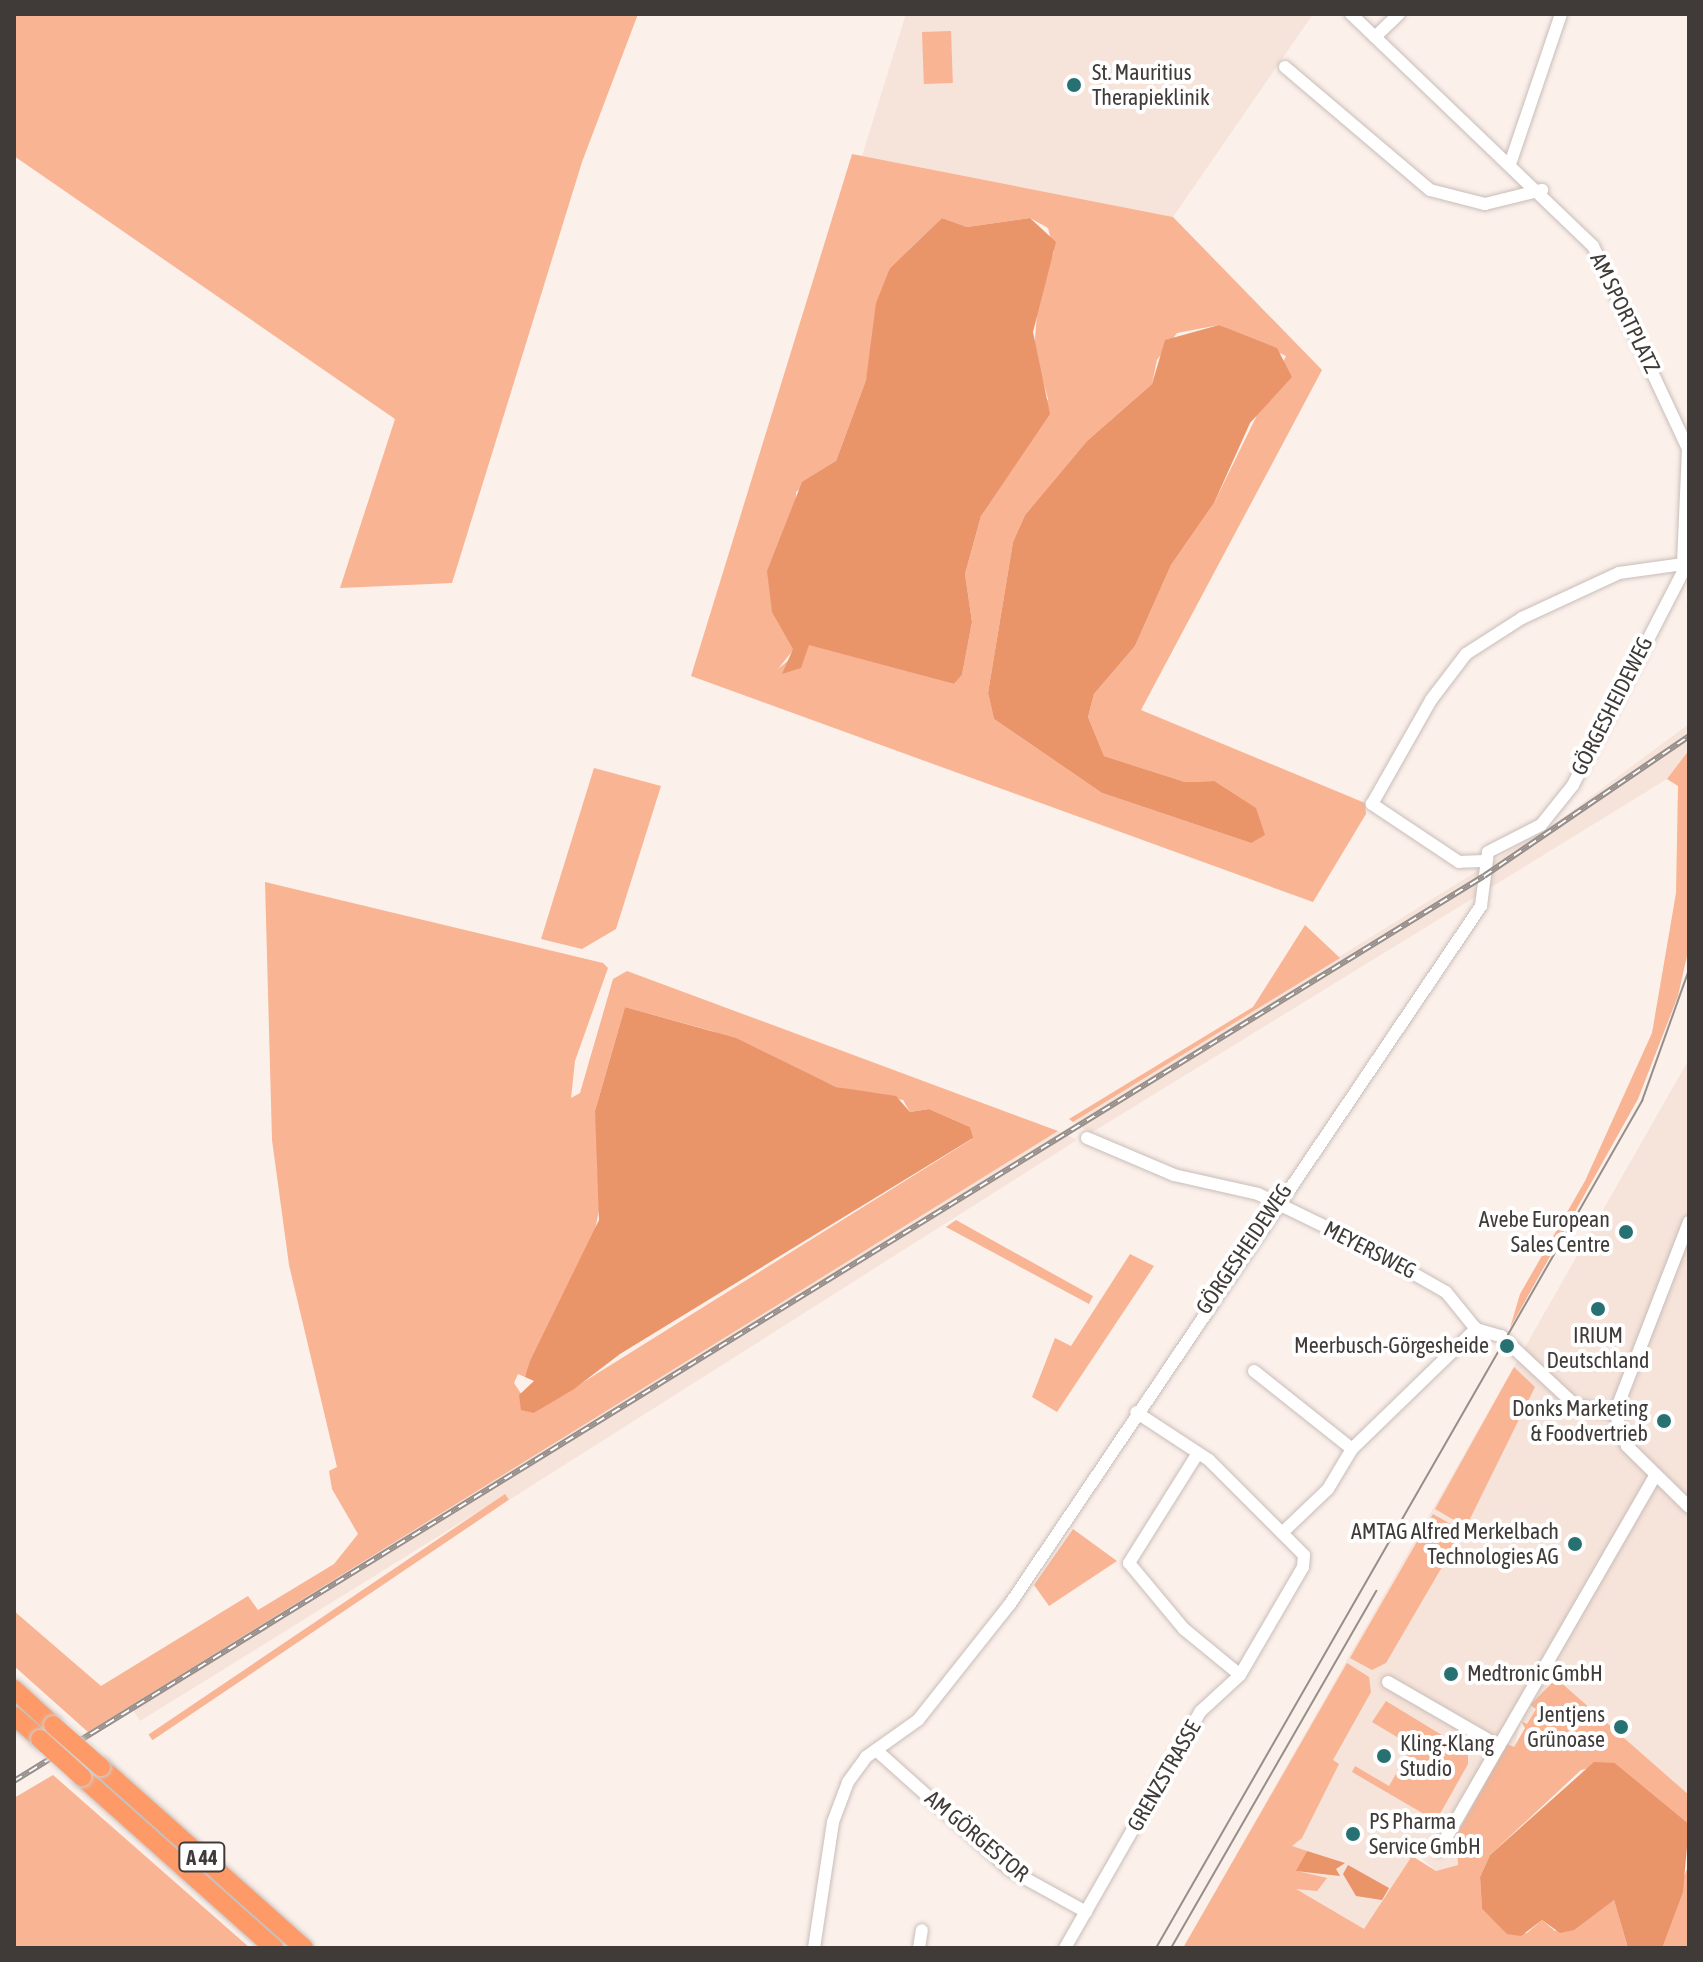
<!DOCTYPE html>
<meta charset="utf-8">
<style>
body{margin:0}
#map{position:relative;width:1703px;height:1962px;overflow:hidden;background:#fcf0eb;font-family:"Asap Condensed",sans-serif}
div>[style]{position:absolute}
.built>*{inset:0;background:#f6e3da}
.green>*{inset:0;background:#f8b493;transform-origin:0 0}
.water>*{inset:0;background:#ea946a}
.roads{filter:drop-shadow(0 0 2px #c8bdb8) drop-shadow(0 0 2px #c8bdb8)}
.minor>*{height:12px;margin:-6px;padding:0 6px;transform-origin:6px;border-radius:6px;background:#fff}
.highway>*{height:18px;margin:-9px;padding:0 9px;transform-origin:9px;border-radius:9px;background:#fe9a67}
.tram>*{height:2px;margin:-1px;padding:0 1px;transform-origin:1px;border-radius:1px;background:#968e8a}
.rail>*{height:6px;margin-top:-3px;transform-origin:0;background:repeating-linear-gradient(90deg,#fff 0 9px,#968e8a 0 18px);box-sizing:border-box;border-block:2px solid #968e8a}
.bridges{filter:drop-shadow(0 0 2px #d1d0cf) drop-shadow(0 0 2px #d1d0cf)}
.highway-bridge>*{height:18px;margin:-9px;padding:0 9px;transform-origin:9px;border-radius:9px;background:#fe9a67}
.dots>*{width:22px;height:22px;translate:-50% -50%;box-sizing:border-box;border:4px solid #fff;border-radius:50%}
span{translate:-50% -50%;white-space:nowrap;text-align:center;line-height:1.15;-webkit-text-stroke:8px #fff;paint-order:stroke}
.shield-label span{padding:2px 6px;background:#fff;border:2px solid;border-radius:6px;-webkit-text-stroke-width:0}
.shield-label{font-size:20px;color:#403b39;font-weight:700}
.poi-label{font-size:22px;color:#403b39}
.left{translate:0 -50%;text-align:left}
.right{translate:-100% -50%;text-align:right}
.street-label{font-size:22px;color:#403b39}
.frame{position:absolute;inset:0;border:16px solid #403b39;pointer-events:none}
</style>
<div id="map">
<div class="built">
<div style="clip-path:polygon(906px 14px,1313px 14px,1173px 217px,862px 156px)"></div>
<div style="clip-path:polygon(1689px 724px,1689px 750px,1667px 779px,1091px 1133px,1073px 1122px,1558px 821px)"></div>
<div style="clip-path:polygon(1689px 1059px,1689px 1795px,1558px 1680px,1544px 1681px,1550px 1685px,1538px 1705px,1530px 1704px,1536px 1708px,1527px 1725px,1521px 1721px,1514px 1748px,1508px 1744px,1460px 1842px,1458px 1865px,1436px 1871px,1418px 1855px,1364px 1948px,1183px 1948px)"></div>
<div style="clip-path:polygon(1058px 1131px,1077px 1140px,509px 1500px,505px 1495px,140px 1721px,129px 1704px)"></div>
</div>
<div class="green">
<div style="clip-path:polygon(14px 14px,638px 14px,582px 162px,452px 583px,340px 588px,395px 419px,14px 156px)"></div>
<div style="left:951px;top:31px;width:52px;height:29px;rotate:88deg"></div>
<div style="clip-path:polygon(evenodd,852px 154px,1173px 217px,1322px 370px,1141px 710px,1365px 803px,1366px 814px,1313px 902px,691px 676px,852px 154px,942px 218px,967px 227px,1030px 218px,1048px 228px,1054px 252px,1039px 290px,1034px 350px,1048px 399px,981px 516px,965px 574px,972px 622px,962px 675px,954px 684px,808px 644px,778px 669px,794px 649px,796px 492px,836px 461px,866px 380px,890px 268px,942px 218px,852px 154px,1219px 325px,1286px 356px,1214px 503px,1171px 565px,1135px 646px,1094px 694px,1088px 717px,1104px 756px,1185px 782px,1214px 781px,1251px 843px,1102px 793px,994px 719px,988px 693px,1013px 542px,1025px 515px,1087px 441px,1152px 384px,1157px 360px,1177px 333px,1219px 325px)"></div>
<div style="clip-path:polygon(1689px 750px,1689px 947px,1678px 996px,1638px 1099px,1510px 1328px,1520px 1294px,1585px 1181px,1652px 1033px,1676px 893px,1678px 786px,1667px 779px)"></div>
<div style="clip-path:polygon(594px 768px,661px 786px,616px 929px,582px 949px,541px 939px)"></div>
<div style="clip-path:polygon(evenodd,265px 882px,603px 963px,608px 968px,575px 1061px,571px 1098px,580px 1093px,613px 979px,627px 971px,1058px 1131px,88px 1732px,14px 1666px,14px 1611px,101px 1686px,248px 1596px,258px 1610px,334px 1564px,358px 1534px,332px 1489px,329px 1471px,337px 1467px,289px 1265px,272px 1140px,265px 882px,625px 1007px,712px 1031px,836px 1087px,903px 1100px,910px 1112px,929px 1109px,970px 1127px,972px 1139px,534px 1413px,514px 1383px,518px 1374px,525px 1377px,592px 1244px,603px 1192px,595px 1111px,625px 1007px)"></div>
<div style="clip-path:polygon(1305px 925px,1340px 958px,1073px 1122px,1069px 1119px,1253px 1007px)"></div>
<div style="clip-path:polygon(956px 1220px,1093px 1296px,1089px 1304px,946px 1227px)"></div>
<div style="clip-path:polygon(1130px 1254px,1154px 1266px,1057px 1412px,1032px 1397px,1055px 1338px,1071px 1346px)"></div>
<div style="clip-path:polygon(1514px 1367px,1535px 1387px,1466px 1527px,1435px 1509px)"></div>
<div style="left:505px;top:1494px;width:7px;height:430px;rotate:56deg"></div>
<div style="clip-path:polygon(1433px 1514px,1463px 1531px,1386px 1663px,1372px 1670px,1350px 1658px)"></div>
<div style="clip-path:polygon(1073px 1529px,1117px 1561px,1049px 1606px,1034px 1585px)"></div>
<div style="clip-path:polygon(1347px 1663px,1369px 1677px,1371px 1692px,1333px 1760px,1339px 1764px,1302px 1838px,1292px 1846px,1307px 1851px,1297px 1871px,1327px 1878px,1317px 1891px,1296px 1889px,1364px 1929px,1412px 1856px,1436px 1871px,1458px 1865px,1457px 1834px,1507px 1744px,1514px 1747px,1525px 1728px,1521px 1721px,1527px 1724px,1536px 1709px,1530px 1705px,1550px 1685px,1545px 1679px,1558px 1680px,1689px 1795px,1689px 1824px,1615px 1763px,1581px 1770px,1490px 1855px,1480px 1877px,1482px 1909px,1508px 1934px,1527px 1933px,1542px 1920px,1555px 1931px,1614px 1900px,1628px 1948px,1183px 1948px)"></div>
<div style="clip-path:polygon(1386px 1701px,1468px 1751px,1468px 1764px,1436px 1821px,1352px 1772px,1355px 1766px,1389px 1786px,1412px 1746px,1372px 1722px)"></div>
<div style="clip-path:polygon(53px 1775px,250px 1948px,14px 1948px,14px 1798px)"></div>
<div style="clip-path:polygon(1689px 1864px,1689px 1948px,1662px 1948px,1668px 1915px)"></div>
</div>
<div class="water">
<div style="clip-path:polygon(942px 218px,967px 227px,1030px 218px,1056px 242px,1033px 332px,1050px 414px,981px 516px,965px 574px,972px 622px,962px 675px,954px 684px,809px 645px,801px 668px,782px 674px,793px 649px,772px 612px,767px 571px,802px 482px,836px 461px,866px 380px,876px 303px,890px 268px)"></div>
<div style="clip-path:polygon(1219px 325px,1277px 348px,1292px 377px,1250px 423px,1214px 503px,1171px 565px,1135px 646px,1094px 694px,1088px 717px,1104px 756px,1185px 782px,1214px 781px,1256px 808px,1265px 835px,1251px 843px,1102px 793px,994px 719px,988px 693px,1013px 542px,1025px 515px,1087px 441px,1152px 384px,1165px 340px)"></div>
<div style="clip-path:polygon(625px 1007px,736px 1038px,836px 1087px,896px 1096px,910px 1112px,929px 1109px,970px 1127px,973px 1138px,620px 1354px,574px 1389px,534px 1413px,521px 1410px,519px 1395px,534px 1381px,525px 1377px,530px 1361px,599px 1220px,595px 1111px)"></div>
<div style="clip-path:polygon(1594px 1762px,1615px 1763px,1689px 1824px,1683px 1892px,1662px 1948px,1628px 1948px,1614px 1900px,1574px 1930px,1560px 1933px,1542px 1920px,1521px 1936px,1507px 1934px,1482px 1909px,1480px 1877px,1490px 1855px)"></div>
<div style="clip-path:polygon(1307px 1851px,1345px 1863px,1336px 1869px,1340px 1876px,1296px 1871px)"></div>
<div style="clip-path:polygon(1348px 1865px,1389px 1888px,1382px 1900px,1356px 1896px,1343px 1874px)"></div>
</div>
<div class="roads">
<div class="minor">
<div style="left:1351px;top:14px;width:335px;rotate:43.8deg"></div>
<div style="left:1593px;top:246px;width:224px;rotate:64.9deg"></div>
<div style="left:1688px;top:449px;width:115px;rotate:92.5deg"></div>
<div style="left:1375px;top:37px;width:33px;rotate:-44deg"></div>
<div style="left:1285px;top:67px;width:190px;rotate:40.3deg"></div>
<div style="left:1430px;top:190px;width:57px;rotate:14.3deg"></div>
<div style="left:1485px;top:204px;width:59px;rotate:-13.8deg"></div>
<div style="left:1511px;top:161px;width:155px;rotate:-71.2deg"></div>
<div style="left:1484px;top:861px;width:25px;rotate:178deg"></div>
<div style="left:1459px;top:862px;width:105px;rotate:-146.3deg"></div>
<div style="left:1372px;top:804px;width:120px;rotate:-60.4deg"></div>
<div style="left:1431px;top:700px;width:58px;rotate:-52.7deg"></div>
<div style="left:1466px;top:654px;width:67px;rotate:-32.7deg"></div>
<div style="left:1522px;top:618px;width:107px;rotate:-24.9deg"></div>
<div style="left:1619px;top:573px;width:65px;rotate:-8deg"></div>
<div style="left:1087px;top:1138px;width:95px;rotate:23deg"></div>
<div style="left:1174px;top:1175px;width:86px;rotate:12.7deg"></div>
<div style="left:1258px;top:1194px;width:119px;rotate:25.9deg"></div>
<div style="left:1365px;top:1246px;width:93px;rotate:29.6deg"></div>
<div style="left:1446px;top:1292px;width:48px;rotate:51deg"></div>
<div style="left:1476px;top:1329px;width:26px;rotate:16deg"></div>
<div style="left:1501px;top:1336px;width:101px;rotate:43deg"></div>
<div style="left:1575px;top:1405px;width:41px;rotate:11.3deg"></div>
<div style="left:1689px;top:1222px;width:205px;rotate:111.2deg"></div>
<div style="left:1615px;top:1413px;width:35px;rotate:70deg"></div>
<div style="left:1627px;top:1446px;width:87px;rotate:44.5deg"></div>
<div style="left:1254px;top:1371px;width:125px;rotate:38.5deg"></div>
<div style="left:1198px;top:1453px;width:130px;rotate:122.1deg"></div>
<div style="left:1129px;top:1563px;width:86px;rotate:50.2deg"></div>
<div style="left:1184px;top:1629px;width:72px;rotate:39.4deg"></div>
<div style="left:1282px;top:1533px;width:64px;rotate:-43.7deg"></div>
<div style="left:1328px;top:1489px;width:47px;rotate:-59deg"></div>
<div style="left:1352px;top:1449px;width:173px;rotate:-44.1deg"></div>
<div style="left:1388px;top:1682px;width:128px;rotate:30deg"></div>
<div style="left:876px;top:1750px;width:180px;rotate:41.8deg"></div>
<div style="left:1010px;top:1870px;width:87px;rotate:28.9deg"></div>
<div style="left:1439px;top:1850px;width:432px;rotate:-60deg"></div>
<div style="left:814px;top:1948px;width:127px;rotate:-81.4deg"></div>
<div style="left:833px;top:1822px;width:43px;rotate:-69.4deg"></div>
<div style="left:848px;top:1782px;width:31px;rotate:-54deg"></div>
<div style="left:866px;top:1757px;width:64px;rotate:-35.4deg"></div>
<div style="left:918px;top:1720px;width:148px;rotate:-51.6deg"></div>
<div style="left:1010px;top:1604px;width:842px;rotate:-55.99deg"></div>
<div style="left:1481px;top:906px;width:54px;rotate:-82.6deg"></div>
<div style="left:1488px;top:852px;width:59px;rotate:-27deg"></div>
<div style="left:1541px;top:825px;width:51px;rotate:-51.3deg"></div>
<div style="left:1573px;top:785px;width:253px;rotate:-62.7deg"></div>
<div style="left:919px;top:1948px;width:18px;rotate:-81deg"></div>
<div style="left:1065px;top:1948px;width:273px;rotate:-60.2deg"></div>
<div style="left:1201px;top:1711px;width:53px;rotate:-42.7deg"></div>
<div style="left:1240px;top:1675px;width:125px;rotate:-59.7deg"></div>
<div style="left:1303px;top:1567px;width:12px;rotate:-85deg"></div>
<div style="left:1304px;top:1555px;width:134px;rotate:-135deg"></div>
<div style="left:1209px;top:1460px;width:87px;rotate:-146.7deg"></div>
</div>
<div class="highway">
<div style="left:14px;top:1689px;width:53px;rotate:42.7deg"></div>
<div style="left:14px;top:1716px;width:35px;rotate:41deg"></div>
<div style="left:101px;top:1767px;width:272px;rotate:41.7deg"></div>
<div style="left:82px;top:1777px;width:257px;rotate:41.7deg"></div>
</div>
</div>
<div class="tram">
<div style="left:1156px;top:1948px;width:977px;rotate:-60.15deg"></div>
<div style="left:1642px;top:1101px;width:139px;rotate:-70.3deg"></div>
<div style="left:1171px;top:1948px;width:412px;rotate:-60.1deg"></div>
</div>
<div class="rail">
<div style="left:14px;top:1781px;width:1726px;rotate:-31.62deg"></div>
<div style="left:1484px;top:876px;width:248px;rotate:-34.3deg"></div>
</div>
<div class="bridges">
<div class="highway-bridge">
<div style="left:53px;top:1725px;width:64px;rotate:41.2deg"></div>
<div style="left:40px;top:1739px;width:57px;rotate:42.1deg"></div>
</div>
</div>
<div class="dots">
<div style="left:1074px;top:85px;background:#277173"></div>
<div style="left:1626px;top:1232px;background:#277173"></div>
<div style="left:1598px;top:1309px;background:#277173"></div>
<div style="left:1507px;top:1346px;background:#277173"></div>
<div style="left:1664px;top:1421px;background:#277173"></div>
<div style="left:1575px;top:1544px;background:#277173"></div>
<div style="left:1451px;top:1674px;background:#277173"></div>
<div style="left:1621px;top:1727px;background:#277173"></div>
<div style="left:1384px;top:1756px;background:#277173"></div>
<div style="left:1353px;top:1834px;background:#277173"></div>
</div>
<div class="shield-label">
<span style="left:202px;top:1857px">A 44</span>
</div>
<div class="poi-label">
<span class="left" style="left:1092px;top:85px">St. Mauritius<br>Therapieklinik</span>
<span class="right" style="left:1610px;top:1232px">Avebe European<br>Sales Centre</span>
<span style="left:1598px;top:1348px">IRIUM<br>Deutschland</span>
<span class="right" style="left:1489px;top:1346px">Meerbusch-Görgesheide</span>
<span class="right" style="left:1648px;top:1421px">Donks Marketing<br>&amp; Foodvertrieb</span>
<span class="right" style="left:1559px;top:1544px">AMTAG Alfred Merkelbach<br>Technologies AG</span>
<span class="left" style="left:1467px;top:1674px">Medtronic GmbH</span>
<span class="right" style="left:1605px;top:1727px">Jentjens<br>Grünoase</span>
<span class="left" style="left:1400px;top:1756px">Kling-Klang<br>Studio</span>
<span class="left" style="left:1369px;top:1834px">PS Pharma<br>Service GmbH</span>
</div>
<div class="street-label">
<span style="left:1625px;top:313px;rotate:64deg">AM SPORTPLATZ</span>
<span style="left:1612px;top:706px;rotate:-63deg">GÖRGESHEIDEWEG</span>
<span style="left:1244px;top:1249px;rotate:-56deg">GÖRGESHEIDEWEG</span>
<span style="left:1370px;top:1250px;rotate:27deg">MEYERSWEG</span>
<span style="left:1164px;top:1776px;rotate:-60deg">GRENZSTRASSE</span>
<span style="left:977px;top:1836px;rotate:40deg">AM GÖRGESTOR</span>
</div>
<div class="frame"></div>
</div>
